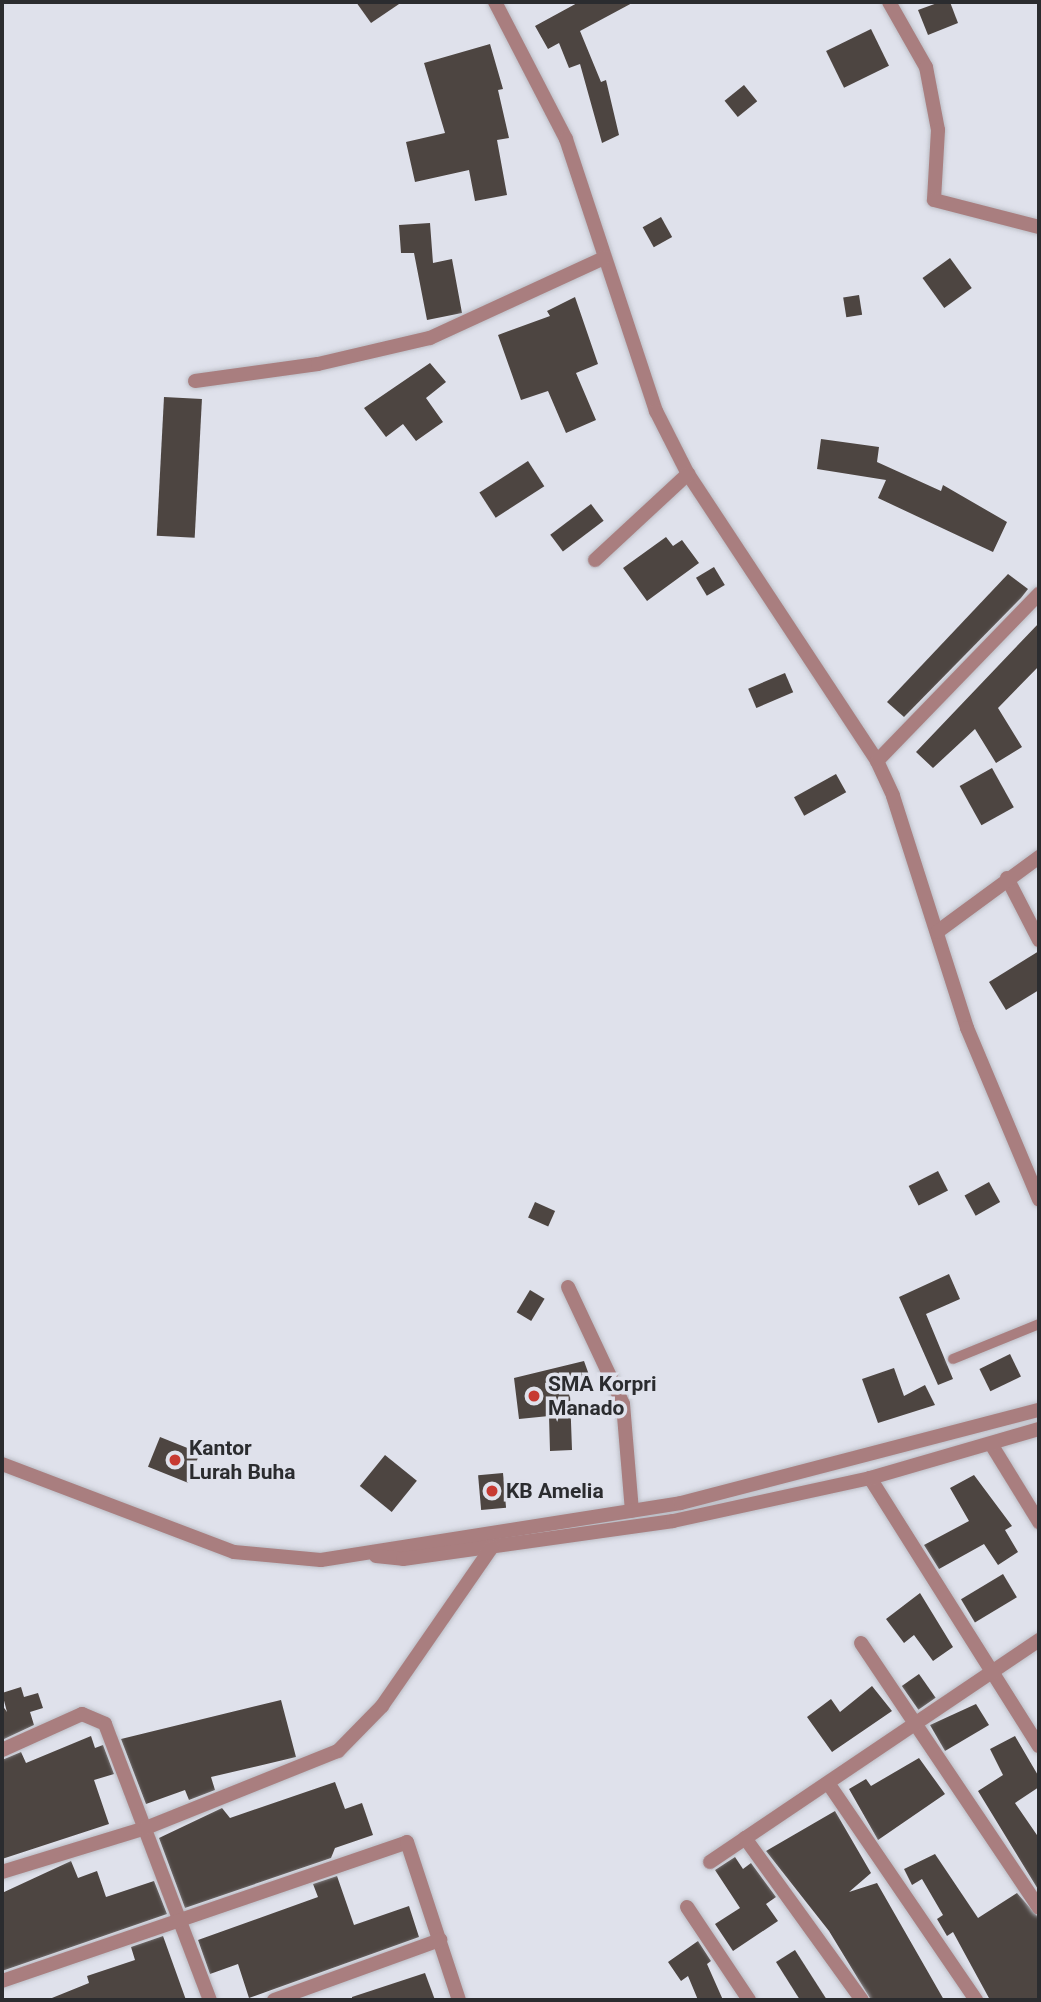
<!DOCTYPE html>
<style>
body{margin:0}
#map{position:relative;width:1041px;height:2002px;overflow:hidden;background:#dfe1eb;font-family:Roboto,sans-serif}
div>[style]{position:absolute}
.building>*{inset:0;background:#4d4541;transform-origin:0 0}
.roads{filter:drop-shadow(0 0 2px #bbbdc5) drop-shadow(0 0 2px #bbbdc5)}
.service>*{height:10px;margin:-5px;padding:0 5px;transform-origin:5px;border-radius:5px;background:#a97e7f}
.minor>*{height:14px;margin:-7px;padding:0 7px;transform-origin:7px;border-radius:7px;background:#a97e7f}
.dots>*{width:19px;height:19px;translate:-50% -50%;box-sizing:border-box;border:4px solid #dfe1eb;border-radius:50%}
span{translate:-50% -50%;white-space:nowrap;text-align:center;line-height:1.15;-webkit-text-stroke:7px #dfe1eb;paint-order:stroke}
.poi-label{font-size:21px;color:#2b2c2f;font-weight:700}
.left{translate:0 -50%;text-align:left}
.frame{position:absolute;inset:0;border:4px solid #2b2c2f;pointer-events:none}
</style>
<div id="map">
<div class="building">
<div style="clip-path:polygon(356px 2px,402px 2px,371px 23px)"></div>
<div style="clip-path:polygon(579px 2px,634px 2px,580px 31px,601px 82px,606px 80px,619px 135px,602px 143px,580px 64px,569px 68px,559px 43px,548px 49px,535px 26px)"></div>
<div style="clip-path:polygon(940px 2px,950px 2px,958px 23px,928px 35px,918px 10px)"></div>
<div style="left:871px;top:29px;width:41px;height:50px;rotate:64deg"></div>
<div style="clip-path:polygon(490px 44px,503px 89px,498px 90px,509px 138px,497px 140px,507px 195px,475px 201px,469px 170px,415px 182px,406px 142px,445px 133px,424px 63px)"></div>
<div style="left:744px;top:85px;width:21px;height:25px;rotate:51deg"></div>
<div style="left:661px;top:217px;width:23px;height:21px;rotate:61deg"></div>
<div style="clip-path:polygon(430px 223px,433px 263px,452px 259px,462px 313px,427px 320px,414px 253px,401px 253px,399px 225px)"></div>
<div style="left:950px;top:258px;width:37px;height:34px;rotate:54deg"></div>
<div style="left:859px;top:295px;width:20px;height:16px;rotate:81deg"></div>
<div style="clip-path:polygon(575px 297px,598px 364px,576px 373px,596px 420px,566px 433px,548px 391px,521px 400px,498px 335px,550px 316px,547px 311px)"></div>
<div style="clip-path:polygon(430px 363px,446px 382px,426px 398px,443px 422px,416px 441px,403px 424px,386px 437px,364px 408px)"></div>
<div style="left:164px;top:397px;width:38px;height:139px;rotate:3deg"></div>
<div style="clip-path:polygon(821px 439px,879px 447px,877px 462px,941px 491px,943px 485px,1007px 522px,993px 552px,878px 498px,886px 480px,817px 469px)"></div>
<div style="left:528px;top:461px;width:30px;height:58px;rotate:57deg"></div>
<div style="left:591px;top:504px;width:21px;height:51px;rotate:53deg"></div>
<div style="clip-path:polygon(666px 537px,673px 546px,682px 540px,699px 563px,647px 601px,623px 568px)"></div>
<div style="left:714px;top:567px;width:21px;height:21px;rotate:59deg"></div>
<div style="clip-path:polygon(1008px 574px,1028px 589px,1021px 598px,904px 717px,887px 702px)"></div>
<div style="clip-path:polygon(1039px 623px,1039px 666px,998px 708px,1022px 747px,996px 763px,975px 729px,933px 768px,916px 752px)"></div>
<div style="left:785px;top:673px;width:21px;height:40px;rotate:67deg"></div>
<div style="left:992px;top:768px;width:45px;height:37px;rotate:61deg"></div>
<div style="left:836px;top:774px;width:21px;height:48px;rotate:61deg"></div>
<div style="clip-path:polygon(1039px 951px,1039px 990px,1006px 1010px,989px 982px)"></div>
<div style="left:938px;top:1171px;width:22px;height:33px;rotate:63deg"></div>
<div style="left:989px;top:1182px;width:23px;height:28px;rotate:61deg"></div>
<div style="left:535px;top:1202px;width:22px;height:17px;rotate:24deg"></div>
<div style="clip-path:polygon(949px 1274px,960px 1299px,926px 1314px,953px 1379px,938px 1385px,899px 1297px)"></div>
<div style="left:530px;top:1290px;width:17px;height:26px;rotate:31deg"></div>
<div style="left:1010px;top:1354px;width:25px;height:34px;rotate:64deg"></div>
<div style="clip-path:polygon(584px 1361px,593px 1386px,570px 1394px,572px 1450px,550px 1451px,549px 1416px,519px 1419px,514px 1378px)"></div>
<div style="clip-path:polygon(894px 1368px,904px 1396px,925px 1385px,935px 1405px,878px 1423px,862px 1379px)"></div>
<div style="left:160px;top:1437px;width:43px;height:32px;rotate:22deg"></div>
<div style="left:385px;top:1455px;width:41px;height:40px;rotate:39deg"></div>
<div style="left:503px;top:1473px;width:35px;height:25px;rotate:85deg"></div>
<div style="clip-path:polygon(974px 1475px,1012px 1526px,1005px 1530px,1018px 1552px,998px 1565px,984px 1544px,939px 1569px,924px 1545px,969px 1521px,950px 1488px)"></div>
<div style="left:1003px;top:1574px;width:27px;height:49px;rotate:59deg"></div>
<div style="clip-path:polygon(920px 1593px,953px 1647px,933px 1661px,914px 1635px,904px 1643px,886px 1619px)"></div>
<div style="left:919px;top:1674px;width:29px;height:21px;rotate:55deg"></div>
<div style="clip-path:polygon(872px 1686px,892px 1711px,832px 1752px,807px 1717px,831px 1699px,840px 1712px)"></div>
<div style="clip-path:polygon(21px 1687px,24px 1697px,38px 1693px,43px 1708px,30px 1712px,34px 1725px,2px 1740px,2px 1705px,7px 1712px,2px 1693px)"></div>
<div style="clip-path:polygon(281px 1700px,296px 1757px,211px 1777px,215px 1790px,189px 1800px,185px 1790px,146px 1804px,121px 1739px)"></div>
<div style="clip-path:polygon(976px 1704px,989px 1725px,945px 1751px,930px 1725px)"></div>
<div style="clip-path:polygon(91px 1736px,95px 1748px,103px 1745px,114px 1774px,94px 1780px,109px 1824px,2px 1859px,2px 1760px,21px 1752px,26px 1763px)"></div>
<div style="clip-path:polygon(1015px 1736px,1039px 1777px,1039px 1787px,1015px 1803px,1039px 1838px,1039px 1891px,978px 1791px,1003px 1775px,990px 1749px)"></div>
<div style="clip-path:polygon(919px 1758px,945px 1794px,878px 1840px,849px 1789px,866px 1779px,871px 1786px)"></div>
<div style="clip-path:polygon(335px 1782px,345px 1809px,362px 1803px,373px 1835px,335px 1848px,331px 1858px,185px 1908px,159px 1838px,222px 1808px,230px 1818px)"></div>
<div style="clip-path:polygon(835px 1811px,871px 1873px,849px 1892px,877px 1883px,944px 2000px,871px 2000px,829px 1931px,766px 1851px)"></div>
<div style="clip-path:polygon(935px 1854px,978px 1918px,1017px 1893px,1039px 1918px,1039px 2000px,990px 2000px,953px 1932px,947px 1936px,937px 1919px,943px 1915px,922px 1879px,912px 1885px,904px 1869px)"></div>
<div style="clip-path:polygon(735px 1857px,743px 1869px,751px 1863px,776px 1897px,766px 1904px,778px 1921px,733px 1951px,715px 1924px,740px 1908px,715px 1870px)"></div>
<div style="clip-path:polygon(71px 1861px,78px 1878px,97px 1871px,106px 1897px,154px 1881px,167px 1914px,2px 1971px,2px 1893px)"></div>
<div style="clip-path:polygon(337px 1876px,354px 1925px,409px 1906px,419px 1937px,249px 1998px,238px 1964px,210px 1974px,198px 1940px,318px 1897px,313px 1884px)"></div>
<div style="clip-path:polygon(163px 1936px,186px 2000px,47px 2000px,89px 1983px,87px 1976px,135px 1960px,131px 1947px)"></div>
<div style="clip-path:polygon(698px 1941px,711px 1961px,707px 1964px,723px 2000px,698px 2000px,688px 1976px,681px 1981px,668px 1962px)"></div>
<div style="clip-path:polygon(795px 1950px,827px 2000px,800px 2000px,776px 1962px)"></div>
<div style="clip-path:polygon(425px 1973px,435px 2000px,352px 2000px,352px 1997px)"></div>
</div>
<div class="roads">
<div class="service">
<div style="left:953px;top:1359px;width:93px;rotate:-22.1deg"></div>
</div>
<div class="minor">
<div style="left:495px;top:2px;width:154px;rotate:62.6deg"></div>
<div style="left:566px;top:139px;width:287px;rotate:71.7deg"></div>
<div style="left:656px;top:411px;width:71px;rotate:63.1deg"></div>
<div style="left:688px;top:474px;width:344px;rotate:56.6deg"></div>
<div style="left:877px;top:761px;width:38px;rotate:65deg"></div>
<div style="left:893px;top:796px;width:244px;rotate:72.3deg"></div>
<div style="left:967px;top:1028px;width:186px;rotate:67.2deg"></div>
<div style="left:889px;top:2px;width:75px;rotate:60.4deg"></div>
<div style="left:926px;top:67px;width:64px;rotate:79.2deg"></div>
<div style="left:938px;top:130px;width:70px;rotate:93.3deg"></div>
<div style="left:934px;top:200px;width:108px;rotate:14.4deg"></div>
<div style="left:195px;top:381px;width:124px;rotate:-7.9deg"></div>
<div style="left:318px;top:364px;width:115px;rotate:-13.1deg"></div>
<div style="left:430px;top:338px;width:192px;rotate:-24.7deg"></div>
<div style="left:595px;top:560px;width:127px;rotate:-42.8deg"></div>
<div style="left:877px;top:761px;width:233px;rotate:-45.9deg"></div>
<div style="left:1007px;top:878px;width:70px;rotate:62.7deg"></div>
<div style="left:937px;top:932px;width:127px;rotate:-36.3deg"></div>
<div style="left:568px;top:1287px;width:129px;rotate:64.8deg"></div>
<div style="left:623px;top:1404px;width:107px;rotate:85.2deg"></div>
<div style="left:991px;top:1444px;width:92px;rotate:58.4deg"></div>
<div style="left:2px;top:1464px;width:248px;rotate:20.8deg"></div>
<div style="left:234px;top:1552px;width:87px;rotate:5.3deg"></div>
<div style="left:321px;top:1560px;width:364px;rotate:-9deg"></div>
<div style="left:681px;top:1503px;width:370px;rotate:-14.6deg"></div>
<div style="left:870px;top:1478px;width:317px;rotate:57.8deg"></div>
<div style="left:376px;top:1556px;width:27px;rotate:6deg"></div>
<div style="left:403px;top:1559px;width:273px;rotate:-8deg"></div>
<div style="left:673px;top:1521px;width:202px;rotate:-12.3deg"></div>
<div style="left:870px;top:1478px;width:176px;rotate:-16.2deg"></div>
<div style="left:861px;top:1643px;width:319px;rotate:56.1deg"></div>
<div style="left:2px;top:1750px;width:88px;rotate:-24.2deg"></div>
<div style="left:82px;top:1714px;width:25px;rotate:23deg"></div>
<div style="left:105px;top:1724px;width:295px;rotate:69.2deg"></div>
<div style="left:828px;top:1783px;width:263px;rotate:55.7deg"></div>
<div style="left:745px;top:1838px;width:200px;rotate:54.2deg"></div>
<div style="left:710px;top:1862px;width:397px;rotate:-34deg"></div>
<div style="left:2px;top:1872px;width:151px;rotate:-17deg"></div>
<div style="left:146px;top:1828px;width:207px;rotate:-21.9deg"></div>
<div style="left:338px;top:1751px;width:63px;rotate:-45.6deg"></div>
<div style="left:382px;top:1706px;width:193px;rotate:-55.3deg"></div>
<div style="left:687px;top:1907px;width:112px;rotate:56.3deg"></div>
<div style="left:2px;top:1981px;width:428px;rotate:-18.9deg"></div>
<div style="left:407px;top:1842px;width:166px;rotate:71.8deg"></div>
<div style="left:274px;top:2000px;width:177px;rotate:-19.9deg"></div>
</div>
</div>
<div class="dots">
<div style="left:534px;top:1396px;background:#c73a32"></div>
<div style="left:175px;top:1460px;background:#c73a32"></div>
<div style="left:492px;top:1491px;background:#c73a32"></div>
</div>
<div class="poi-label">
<span class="left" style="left:548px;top:1396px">SMA Korpri<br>Manado</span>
<span class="left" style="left:189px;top:1460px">Kantor<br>Lurah Buha</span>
<span class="left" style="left:506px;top:1491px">KB Amelia</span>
</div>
<div class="frame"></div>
</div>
